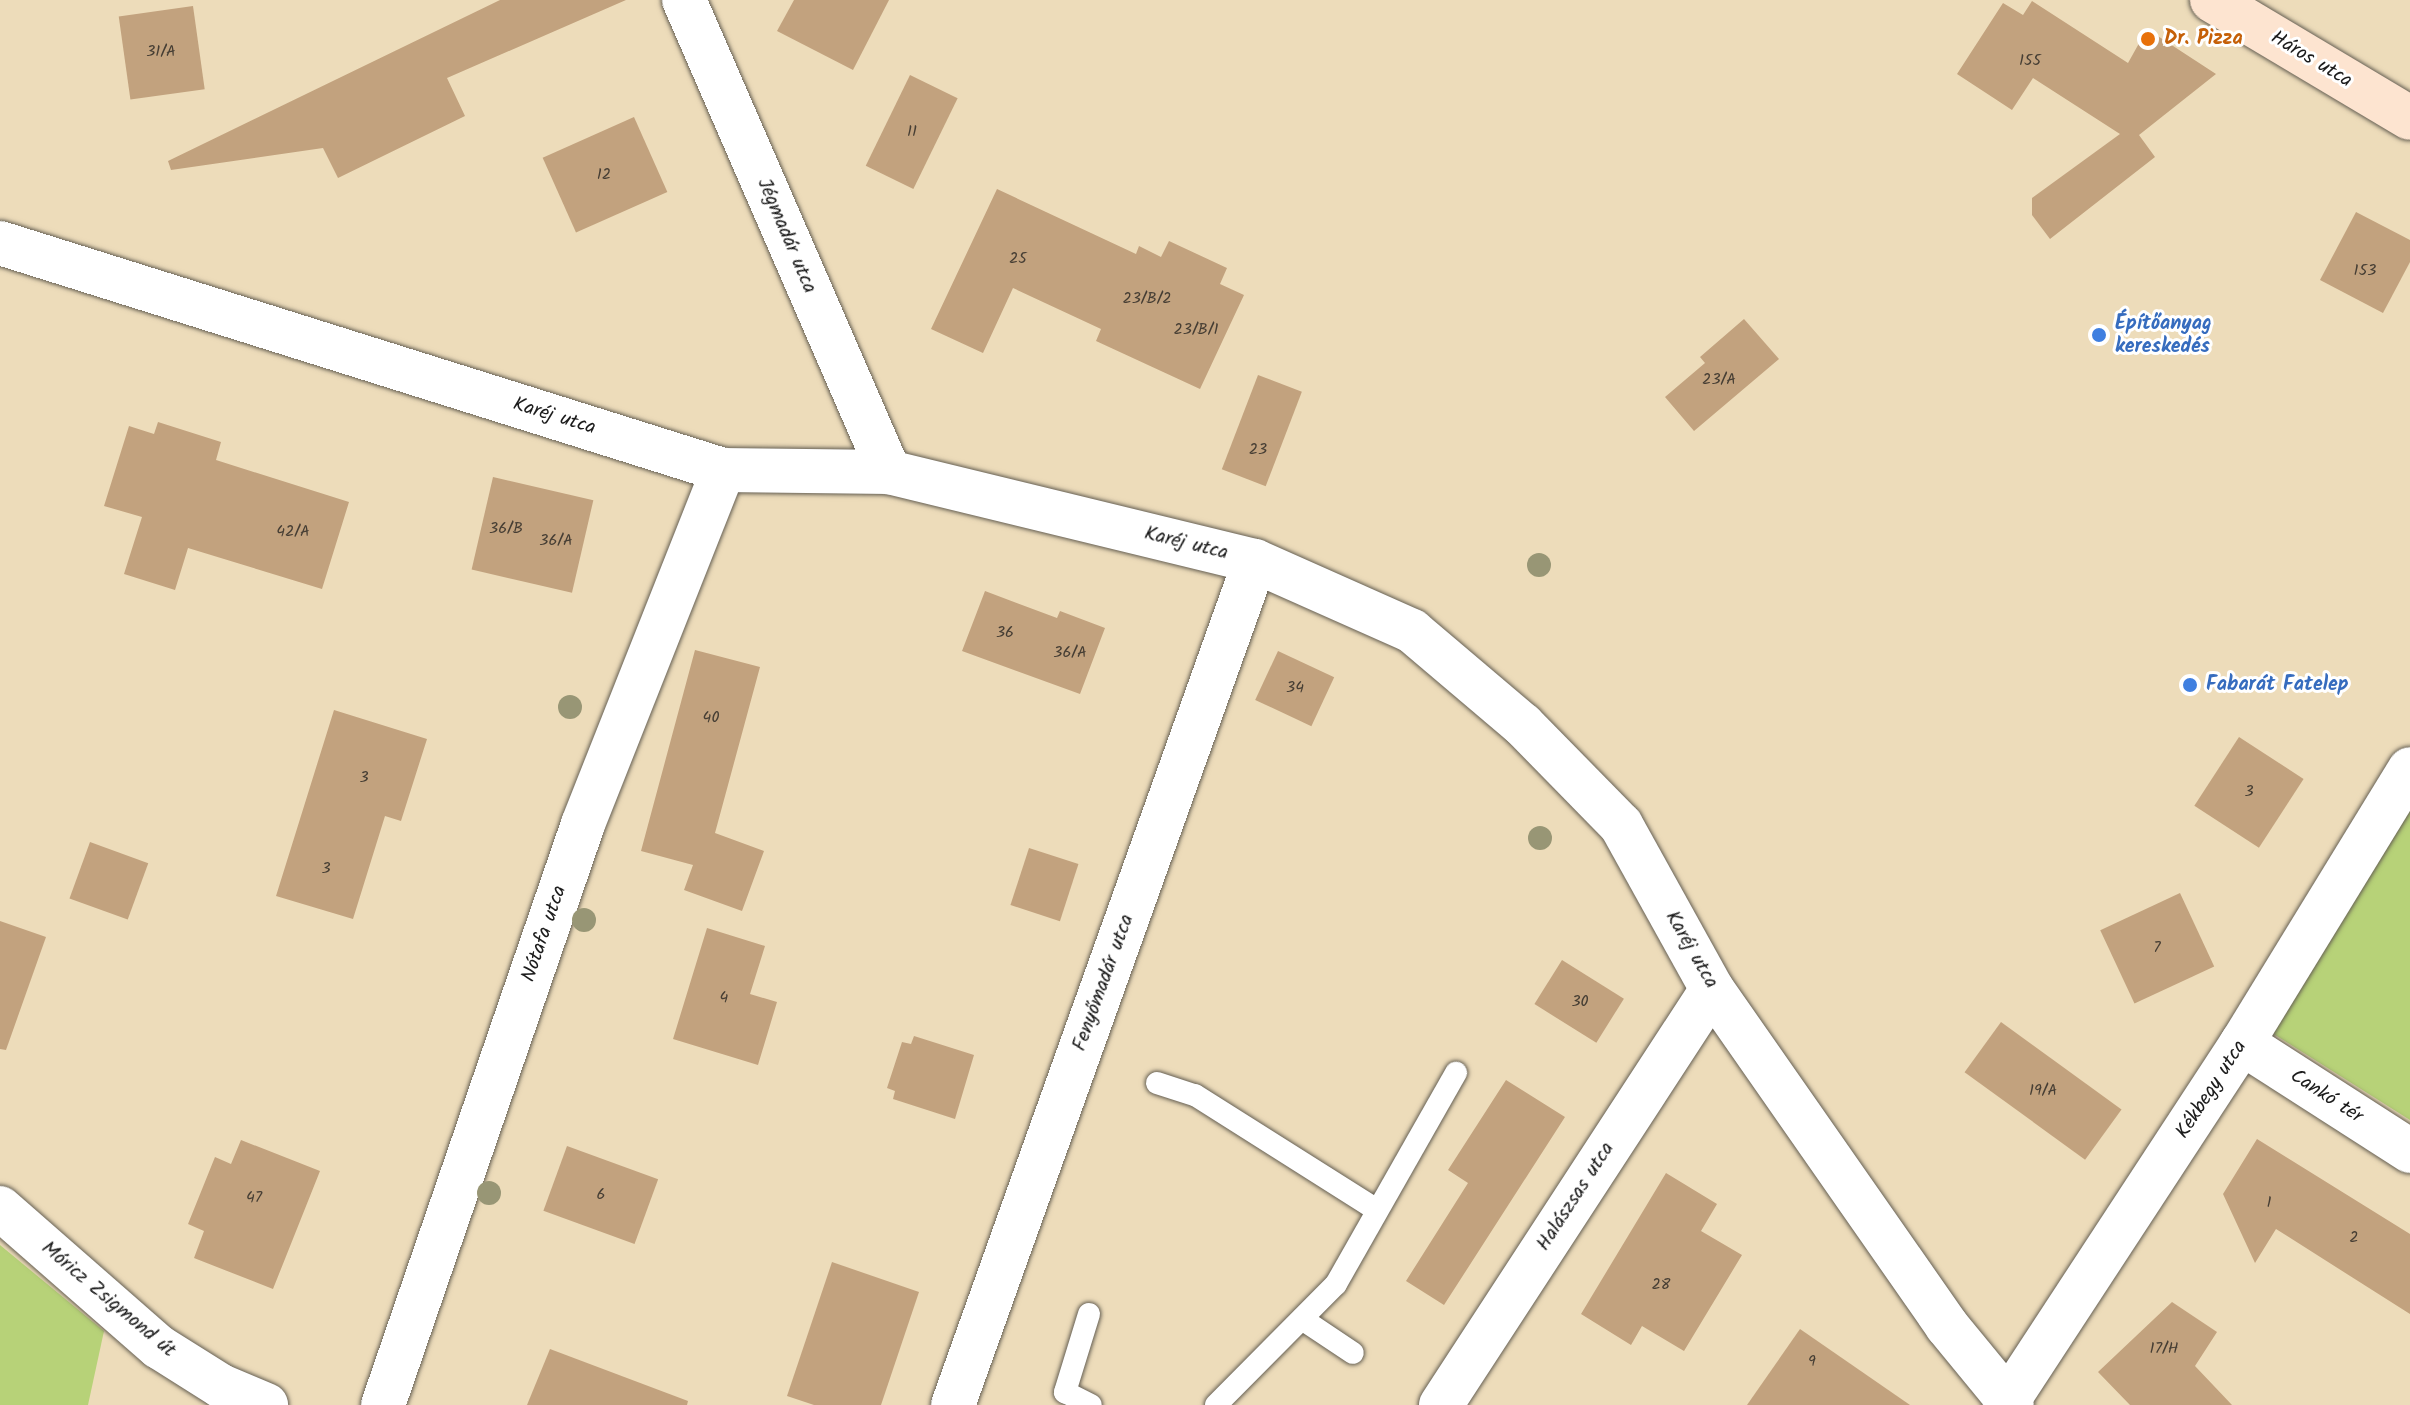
<!DOCTYPE html>
<meta charset="utf-8">
<style>
body{margin:0}
#map{position:relative;width:2410px;height:1405px;overflow:hidden;background:#eddcba;font-family:Kalam,sans-serif}
div>[style]{position:absolute}
.green>*{inset:0;background:#b7d278}
.building>*{inset:0;background:#c2a27e;transform-origin:0 0}
.roads{filter:drop-shadow(0 0 2px #655f53) drop-shadow(0 0 2px #655f53)}
.lane>*{height:22px;margin:-11px;padding:0 11px;transform-origin:11px;border-radius:11px;background:#fff}
.street>*{height:44px;margin:-22px;padding:0 22px;transform-origin:22px;border-radius:22px;background:#fff}
.secondary>*{height:44px;margin:-22px;padding:0 22px;transform-origin:22px;border-radius:22px;background:#fde4d0}
.trees>*{width:24px;height:24px;margin:-12px;border-radius:50%;background:#989675}
.dots>*{width:22px;height:22px;translate:-50% -50%;box-sizing:border-box;border:4px solid #fff;border-radius:50%}
span{translate:-50% -50%;white-space:nowrap;text-align:center;line-height:1.15;-webkit-text-stroke:6px #fff;paint-order:stroke}
.number-label{font-size:16px;color:#463e34}
.number-label span{-webkit-text-stroke-width:0}
.food-label{font-size:20px;color:#c56008;font-weight:700}
.left{translate:0 -50%;text-align:left}
.street-label{font-size:20px;color:#1c1c1c}
.shop-label{font-size:20px;color:#366cbe;font-weight:700}
</style>
<div id="map">
<div class="green">
<div style="clip-path:polygon(2410px 810px,2410px 1120px,2272px 1033px)"></div>
<div style="clip-path:polygon(0 1245px,104px 1331px,88px 1405px,0 1405px)"></div>
</div>
<div class="building">
<div style="clip-path:polygon(500px 0,626px 0,447px 78px,465px 116px,338px 178px,323px 148px,171px 170px,168px 161px)"></div>
<div style="clip-path:polygon(794px 0,889px 0,853px 70px,777px 31px)"></div>
<div style="clip-path:polygon(2032px 1px,2128px 63px,2147px 29px,2216px 74px,2139px 135px,2155px 157px,2050px 239px,2032px 215px,2032px 198px,2120px 134px,2033px 78px,2012px 110px,1957px 74px,2003px 3px,2023px 15px)"></div>
<div style="left:193px;top:6px;width:84px;height:75px;rotate:82deg"></div>
<div style="left:910px;top:75px;width:53px;height:101px;rotate:26deg"></div>
<div style="left:634px;top:117px;width:82px;height:100px;rotate:66deg"></div>
<div style="clip-path:polygon(997px 189px,1136px 254px,1139px 246px,1161px 257px,1169px 241px,1227px 268px,1220px 284px,1244px 295px,1200px 389px,1096px 341px,1101px 329px,1013px 288px,983px 353px,931px 329px)"></div>
<div style="clip-path:polygon(2356px 212px,2410px 240px,2410px 262px,2383px 313px,2320px 280px)"></div>
<div style="clip-path:polygon(1744px 319px,1779px 359px,1694px 431px,1665px 397px,1705px 363px,1700px 357px)"></div>
<div style="left:1258px;top:375px;width:47px;height:101px;rotate:21deg"></div>
<div style="clip-path:polygon(158px 422px,221px 442px,216px 460px,349px 502px,322px 589px,188px 548px,175px 590px,124px 574px,142px 517px,104px 506px,129px 426px,154px 434px)"></div>
<div style="left:493px;top:477px;width:103px;height:95px;rotate:13deg"></div>
<div style="clip-path:polygon(985px 591px,1057px 618px,1060px 611px,1105px 628px,1080px 694px,962px 651px)"></div>
<div style="clip-path:polygon(695px 650px,760px 667px,715px 833px,764px 851px,742px 911px,684px 890px,693px 865px,641px 851px)"></div>
<div style="left:1278px;top:651px;width:62px;height:54px;rotate:25deg"></div>
<div style="clip-path:polygon(334px 710px,427px 739px,401px 821px,385px 816px,353px 919px,276px 896px)"></div>
<div style="left:2239px;top:737px;width:77px;height:82px;rotate:33deg"></div>
<div style="left:90px;top:842px;width:62px;height:60px;rotate:20deg"></div>
<div style="left:1029px;top:848px;width:52px;height:60px;rotate:18deg"></div>
<div style="left:2180px;top:893px;width:81px;height:88px;rotate:65deg"></div>
<div style="clip-path:polygon(0 921px,46px 937px,6px 1050px,0 1049px)"></div>
<div style="clip-path:polygon(707px 928px,765px 946px,750px 994px,777px 1002px,758px 1065px,673px 1039px)"></div>
<div style="left:1562px;top:960px;width:73px;height:52px;rotate:32deg"></div>
<div style="left:2001px;top:1022px;width:149px;height:62px;rotate:36deg"></div>
<div style="clip-path:polygon(914px 1036px,974px 1055px,955px 1119px,893px 1099px,895px 1091px,887px 1088px,902px 1042px,911px 1044px)"></div>
<div style="clip-path:polygon(1506px 1080px,1565px 1117px,1444px 1305px,1406px 1281px,1468px 1183px,1448px 1170px)"></div>
<div style="clip-path:polygon(2257px 1139px,2410px 1234px,2410px 1314px,2276px 1229px,2255px 1263px,2223px 1194px)"></div>
<div style="clip-path:polygon(241px 1140px,320px 1171px,273px 1289px,194px 1258px,204px 1231px,188px 1224px,215px 1157px,231px 1164px)"></div>
<div style="left:567px;top:1146px;width:97px;height:69px;rotate:20deg"></div>
<div style="clip-path:polygon(1666px 1173px,1717px 1204px,1701px 1231px,1742px 1255px,1684px 1351px,1642px 1326px,1631px 1345px,1581px 1314px)"></div>
<div style="clip-path:polygon(832px 1262px,919px 1292px,881px 1405px,814px 1405px,787px 1396px)"></div>
<div style="clip-path:polygon(2172px 1302px,2217px 1332px,2195px 1366px,2232px 1405px,2130px 1405px,2098px 1372px)"></div>
<div style="clip-path:polygon(1800px 1329px,1910px 1405px,1747px 1405px)"></div>
<div style="clip-path:polygon(550px 1349px,688px 1401px,687px 1405px,527px 1405px)"></div>
</div>
<div class="roads">
<div class="lane">
<div style="left:1157px;top:1083px;width:40px;rotate:18deg"></div>
<div style="left:1195px;top:1095px;width:215px;rotate:32.3deg"></div>
<div style="left:1089px;top:1314px;width:82px;rotate:107.1deg"></div>
<div style="left:1065px;top:1392px;width:29px;rotate:27deg"></div>
<div style="left:1302px;top:1319px;width:61px;rotate:33.7deg"></div>
<div style="left:1216px;top:1405px;width:170px;rotate:-45.2deg"></div>
<div style="left:1336px;top:1284px;width:243px;rotate:-60.4deg"></div>
</div>
<div class="street">
<div style="left:684px;top:0;width:515px;rotate:66.52deg"></div>
<div style="left:0;top:243px;width:758px;rotate:17.43deg"></div>
<div style="left:723px;top:470px;width:166px;rotate:0.7deg"></div>
<div style="left:889px;top:472px;width:377px;rotate:13.7deg"></div>
<div style="left:1255px;top:561px;width:172px;rotate:24deg"></div>
<div style="left:1412px;top:631px;width:145px;rotate:40.3deg"></div>
<div style="left:1523px;top:725px;width:140px;rotate:45.6deg"></div>
<div style="left:1621px;top:825px;width:188px;rotate:61deg"></div>
<div style="left:1712px;top:989px;width:411px;rotate:55.1deg"></div>
<div style="left:1947px;top:1326px;width:102px;rotate:50.6deg"></div>
<div style="left:2242px;top:1043px;width:200px;rotate:32.7deg"></div>
<div style="left:0;top:1208px;width:211px;rotate:41.2deg"></div>
<div style="left:159px;top:1347px;width:73px;rotate:32.2deg"></div>
<div style="left:221px;top:1386px;width:49px;rotate:22.9deg"></div>
<div style="left:383px;top:1405px;width:614px;rotate:-71deg"></div>
<div style="left:583px;top:824px;width:381px;rotate:-68.4deg"></div>
<div style="left:953px;top:1405px;width:896px;rotate:-70.31deg"></div>
<div style="left:1441px;top:1405px;width:496px;rotate:-56.9deg"></div>
<div style="left:2005px;top:1405px;width:433px;rotate:-56.8deg"></div>
<div style="left:2242px;top:1043px;width:321px;rotate:-58.5deg"></div>
</div>
<div class="secondary">
<div style="left:2212px;top:0;width:230px;rotate:30.8deg"></div>
</div>
</div>
<div class="trees">
<div style="left:1539px;top:565px"></div>
<div style="left:570px;top:707px"></div>
<div style="left:1540px;top:838px"></div>
<div style="left:584px;top:920px"></div>
<div style="left:489px;top:1193px"></div>
</div>
<div class="dots">
<div style="left:2148px;top:39px;background:#e8710a"></div>
<div style="left:2099px;top:335px;background:#3f7fe0"></div>
<div style="left:2190px;top:685px;background:#3f7fe0"></div>
</div>
<div class="number-label">
<span style="left:161px;top:52px">31/A</span>
<span style="left:2030px;top:61px">155</span>
<span style="left:912px;top:132px">11</span>
<span style="left:604px;top:175px">12</span>
<span style="left:1018px;top:259px">25</span>
<span style="left:2365px;top:271px">153</span>
<span style="left:1147px;top:299px">23/B/2</span>
<span style="left:1196px;top:330px">23/B/1</span>
<span style="left:1719px;top:380px">23/A</span>
<span style="left:1258px;top:450px">23</span>
<span style="left:506px;top:529px">36/B</span>
<span style="left:293px;top:532px">42/A</span>
<span style="left:556px;top:541px">36/A</span>
<span style="left:1005px;top:633px">36</span>
<span style="left:1070px;top:653px">36/A</span>
<span style="left:1295px;top:688px">34</span>
<span style="left:711px;top:718px">40</span>
<span style="left:364px;top:778px">3</span>
<span style="left:2249px;top:792px">3</span>
<span style="left:326px;top:869px">3</span>
<span style="left:2157px;top:948px">7</span>
<span style="left:724px;top:998px">4</span>
<span style="left:1580px;top:1002px">30</span>
<span style="left:2043px;top:1091px">19/A</span>
<span style="left:601px;top:1195px">6</span>
<span style="left:254px;top:1198px">47</span>
<span style="left:2269px;top:1203px">1</span>
<span style="left:2354px;top:1238px">2</span>
<span style="left:1661px;top:1285px">28</span>
<span style="left:2164px;top:1349px">17/H</span>
<span style="left:1812px;top:1362px">9</span>
</div>
<div class="food-label">
<span class="left" style="left:2164px;top:39px">Dr. Pizza</span>
</div>
<div class="street-label">
<span style="left:2311px;top:60px;rotate:31deg">Háros utca</span>
<span style="left:786px;top:236px;rotate:67deg">Jégmadár utca</span>
<span style="left:554px;top:417px;rotate:17deg">Karéj utca</span>
<span style="left:1186px;top:544px;rotate:14deg">Karéj utca</span>
<span style="left:545px;top:934px;rotate:-71deg">Nótafa utca</span>
<span style="left:1691px;top:950px;rotate:60deg">Karéj utca</span>
<span style="left:1104px;top:983px;rotate:-70deg">Fenyőmadár utca</span>
<span style="left:2212px;top:1090px;rotate:-57deg">Kékbegy utca</span>
<span style="left:2326px;top:1097px;rotate:33deg">Cankó tér</span>
<span style="left:1576px;top:1197px;rotate:-57deg">Halászsas utca</span>
<span style="left:108px;top:1300px;rotate:40deg">Móricz Zsigmond út</span>
</div>
<div class="shop-label">
<span class="left" style="left:2115px;top:336px">Építőanyag<br>kereskedés</span>
<span class="left" style="left:2206px;top:685px">Fabarát Fatelep</span>
</div>
</div>
